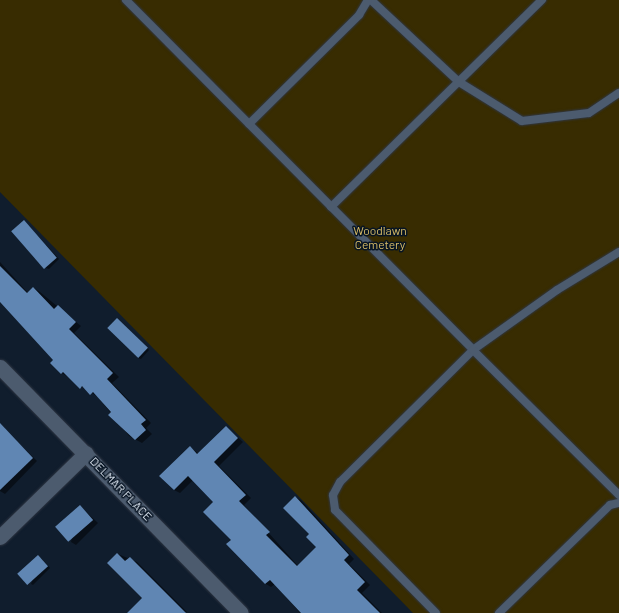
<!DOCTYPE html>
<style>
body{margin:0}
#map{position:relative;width:619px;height:613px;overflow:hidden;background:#101d2d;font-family:Barlow,sans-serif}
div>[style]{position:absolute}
.green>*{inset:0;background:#382c01}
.shadow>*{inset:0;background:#0007}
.building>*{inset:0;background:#6086b3;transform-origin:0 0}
.roads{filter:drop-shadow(0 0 1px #2f3643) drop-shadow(0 0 1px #2f3643)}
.lane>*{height:8px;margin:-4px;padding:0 4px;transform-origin:4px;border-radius:4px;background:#4c5b6e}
.street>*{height:15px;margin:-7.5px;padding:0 7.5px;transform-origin:7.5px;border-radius:7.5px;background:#4c5b6e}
span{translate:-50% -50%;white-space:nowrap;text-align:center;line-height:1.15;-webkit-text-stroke:3px #071423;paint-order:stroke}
.park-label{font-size:12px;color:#d9bd67}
.street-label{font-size:12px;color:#eaf3fe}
</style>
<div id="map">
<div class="green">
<div style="clip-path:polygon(0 0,619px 0,619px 613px,413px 613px,0 192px)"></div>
</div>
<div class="shadow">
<div style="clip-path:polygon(24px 221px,59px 259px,49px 269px,46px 268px)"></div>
<div style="clip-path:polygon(0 262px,28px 293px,34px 288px,40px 292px,81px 326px,74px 333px,119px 377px,112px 383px,151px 423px,146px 428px,152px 434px,142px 443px,129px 436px,98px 397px,62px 373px,55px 360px,0 302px)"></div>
<div style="clip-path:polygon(120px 321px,149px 350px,141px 359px,138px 358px)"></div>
<div style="clip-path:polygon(0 425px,37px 461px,5px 494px,0 491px)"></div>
<div style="clip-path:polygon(226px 427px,243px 442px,219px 466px,251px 498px,244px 505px,298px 566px,318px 547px,295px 497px,301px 500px,354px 559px,349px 564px,370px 585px,362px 593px,382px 613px,300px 613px,275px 584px,271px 587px,266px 584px,228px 544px,232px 540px,215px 502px,193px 480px,180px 493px,174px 490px,190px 447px,199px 454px)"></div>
<div style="clip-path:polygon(80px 506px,98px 523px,76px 545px,71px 542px)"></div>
<div style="clip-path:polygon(118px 554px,137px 562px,187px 612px,128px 613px,143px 598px)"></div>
<div style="clip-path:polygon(41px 558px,50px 568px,33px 585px,31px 584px)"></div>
</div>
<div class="building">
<div style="left:24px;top:220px;width:50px;height:17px;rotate:49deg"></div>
<div style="clip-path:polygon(0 266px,27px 293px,33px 287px,54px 309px,58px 305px,76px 322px,69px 329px,113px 373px,107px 379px,146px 420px,141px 424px,146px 430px,135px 440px,108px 415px,111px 412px,93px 392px,90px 395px,82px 386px,80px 389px,63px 372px,61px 374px,50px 363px,53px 360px,0 302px)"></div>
<div style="left:117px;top:318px;width:43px;height:14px;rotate:44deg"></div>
<div style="clip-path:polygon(0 423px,33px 458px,0 490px)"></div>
<div style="clip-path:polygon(226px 426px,238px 438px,214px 462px,246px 495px,239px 501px,270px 532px,266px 535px,297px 566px,316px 547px,306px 537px,309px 534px,283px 508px,295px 496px,349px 555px,344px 560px,365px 582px,357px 590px,380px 613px,301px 613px,270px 580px,265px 584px,226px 544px,231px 540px,203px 512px,213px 502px,188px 476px,174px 490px,159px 476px,190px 446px,197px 454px)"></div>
<div style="left:80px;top:505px;width:20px;height:33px;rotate:49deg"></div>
<div style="clip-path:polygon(117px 553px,125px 561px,130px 557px,186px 613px,127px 613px,142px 598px,107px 563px)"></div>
<div style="left:38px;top:555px;width:15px;height:28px;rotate:48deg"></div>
</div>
<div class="roads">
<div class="lane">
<div style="left:126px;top:0;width:493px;rotate:45.2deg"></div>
<div style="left:473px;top:350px;width:187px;rotate:135.2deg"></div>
<div style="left:340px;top:482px;width:15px;rotate:118deg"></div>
<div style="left:333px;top:495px;width:15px;rotate:82deg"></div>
<div style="left:335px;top:510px;width:144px;rotate:45.6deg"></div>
<div style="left:371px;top:0;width:120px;rotate:43deg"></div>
<div style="left:459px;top:82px;width:74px;rotate:31.8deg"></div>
<div style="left:522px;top:121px;width:67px;rotate:-6.8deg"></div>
<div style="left:589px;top:113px;width:36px;rotate:-34deg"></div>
<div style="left:249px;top:124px;width:155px;rotate:-44.7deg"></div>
<div style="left:359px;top:15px;width:17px;rotate:-59deg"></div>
<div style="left:331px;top:207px;width:296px;rotate:-44.5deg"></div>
<div style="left:619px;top:252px;width:73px;rotate:148.5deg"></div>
<div style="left:557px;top:290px;width:103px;rotate:144.5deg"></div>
<div style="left:473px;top:350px;width:206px;rotate:44.8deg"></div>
<div style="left:499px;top:613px;width:155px;rotate:-44.2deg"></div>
<div style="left:610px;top:505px;width:9px;rotate:-13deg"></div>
</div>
<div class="street">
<div style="left:0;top:367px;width:344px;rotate:45.6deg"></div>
<div style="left:0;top:537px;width:120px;rotate:-44.3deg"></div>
</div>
</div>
<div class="park-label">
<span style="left:380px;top:238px">Woodlawn<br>Cemetery</span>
</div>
<div class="street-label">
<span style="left:121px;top:489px;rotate:46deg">DELMAR PLACE</span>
</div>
</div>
